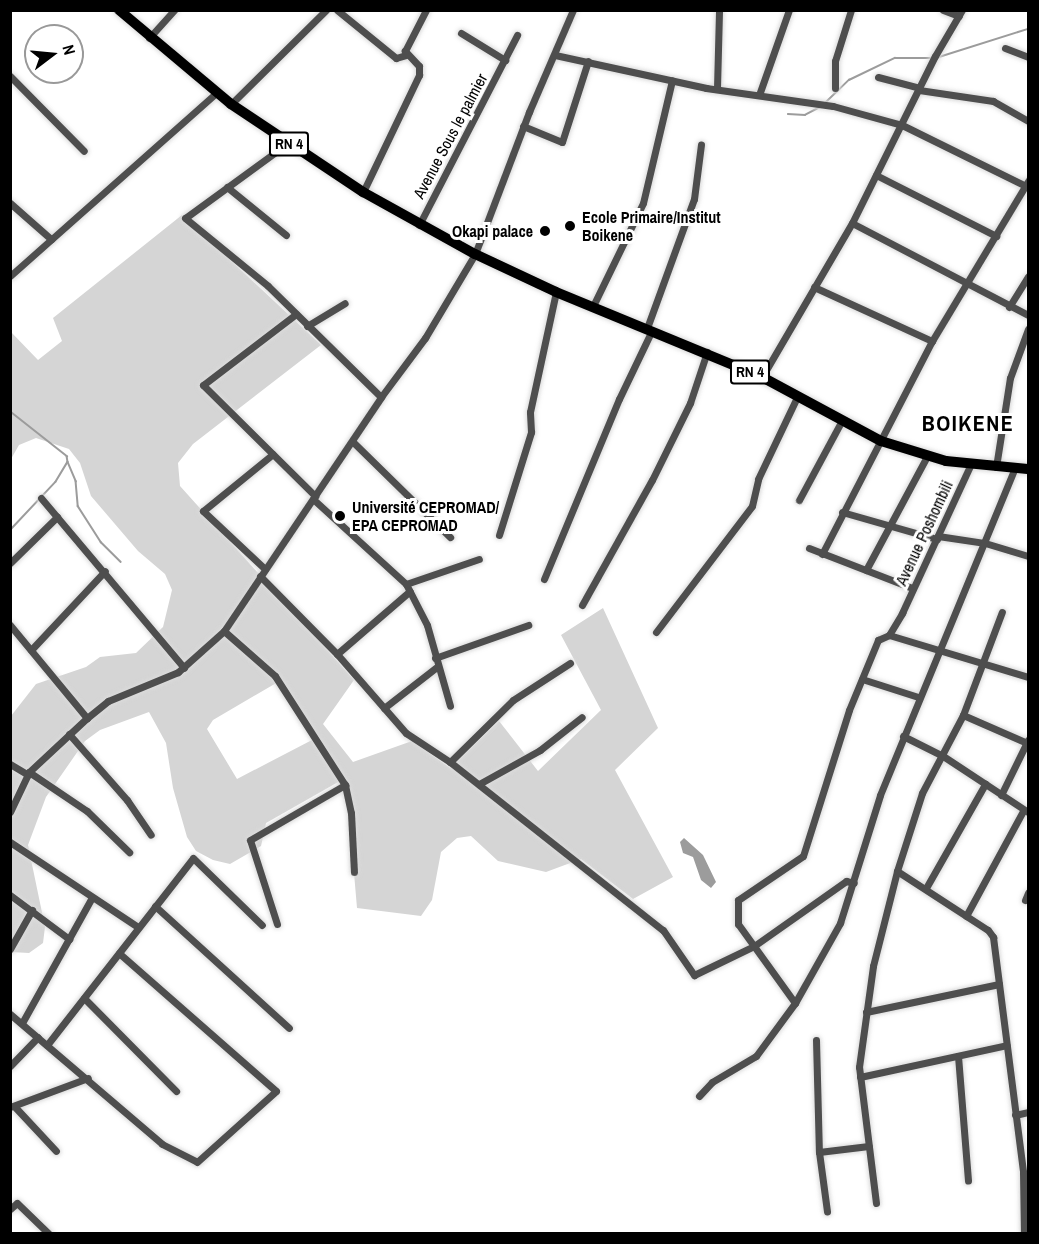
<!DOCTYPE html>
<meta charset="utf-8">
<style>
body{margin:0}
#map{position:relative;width:1039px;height:1244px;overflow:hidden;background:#fff;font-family:"Archivo Narrow",sans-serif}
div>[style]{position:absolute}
.green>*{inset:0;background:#d5d5d5}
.water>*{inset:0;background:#9c9c9c}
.stream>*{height:1.5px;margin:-0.75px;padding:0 0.75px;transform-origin:0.75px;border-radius:0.75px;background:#9c9c9c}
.roads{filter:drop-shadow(0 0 2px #dbdbdb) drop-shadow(0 0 2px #dbdbdb)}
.minor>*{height:7px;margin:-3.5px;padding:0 3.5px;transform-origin:3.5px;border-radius:3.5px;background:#4e4e4e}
.highway>*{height:10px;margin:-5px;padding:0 5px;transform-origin:5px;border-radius:5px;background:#000}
.dots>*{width:16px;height:16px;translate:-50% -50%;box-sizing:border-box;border:3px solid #fff;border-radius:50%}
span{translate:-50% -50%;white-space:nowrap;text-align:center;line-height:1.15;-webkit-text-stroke:6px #fff;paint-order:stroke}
.shield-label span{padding:2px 4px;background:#fff;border:2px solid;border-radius:4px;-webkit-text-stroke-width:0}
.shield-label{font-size:15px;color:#000;font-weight:700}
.street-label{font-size:16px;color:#000}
.poi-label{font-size:16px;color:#000;font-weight:700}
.left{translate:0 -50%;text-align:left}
.right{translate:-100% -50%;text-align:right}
.district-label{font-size:22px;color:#000;font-weight:700;letter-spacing:1.5px}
.frame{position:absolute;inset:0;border:12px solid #000;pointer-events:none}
.north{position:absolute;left:24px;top:24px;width:60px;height:60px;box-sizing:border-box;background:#fff;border:2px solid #999;border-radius:50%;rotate:74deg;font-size:16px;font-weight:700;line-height:24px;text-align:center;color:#000}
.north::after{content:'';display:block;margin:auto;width:21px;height:27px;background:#000;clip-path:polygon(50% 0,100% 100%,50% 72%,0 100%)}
</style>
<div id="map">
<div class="green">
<div style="clip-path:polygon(evenodd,182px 215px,321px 345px,193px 444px,178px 463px,180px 486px,354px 680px,323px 724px,353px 762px,412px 741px,450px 768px,499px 721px,538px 771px,601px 710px,561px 635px,603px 608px,658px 728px,615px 770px,673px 877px,633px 899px,581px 859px,546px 872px,498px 861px,471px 836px,457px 838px,441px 852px,432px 900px,421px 916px,357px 908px,349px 815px,340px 781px,266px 823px,261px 846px,230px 864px,213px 860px,196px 851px,187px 837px,173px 788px,166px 743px,149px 712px,100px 730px,85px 741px,46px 797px,28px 845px,45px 927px,43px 943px,29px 953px,11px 952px,11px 716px,36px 684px,86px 667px,100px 657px,136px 653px,163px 627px,172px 590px,165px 574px,138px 551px,91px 496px,80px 463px,69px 449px,36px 438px,19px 445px,11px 459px,11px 332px,38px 360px,62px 341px,53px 318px,182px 215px,278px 682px,312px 740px,237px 779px,207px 729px,213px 720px,278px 682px)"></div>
</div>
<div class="water">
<div style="clip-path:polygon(684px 838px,703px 855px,716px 882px,711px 888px,701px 880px,693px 857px,683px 853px,680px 842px)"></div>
</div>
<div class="stream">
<div style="left:939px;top:57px;width:93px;rotate:-17.5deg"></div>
<div style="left:826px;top:102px;width:32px;rotate:-44deg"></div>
<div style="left:849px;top:80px;width:51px;rotate:-25.6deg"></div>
<div style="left:895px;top:58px;width:35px"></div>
<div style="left:788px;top:114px;width:17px;rotate:3deg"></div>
<div style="left:805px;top:115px;width:17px;rotate:-28deg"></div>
<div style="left:10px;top:411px;width:73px;rotate:38.3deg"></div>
<div style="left:67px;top:456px;width:6px;rotate:81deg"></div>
<div style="left:68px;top:462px;width:23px;rotate:121deg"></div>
<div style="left:56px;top:482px;width:67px;rotate:133.2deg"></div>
<div style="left:68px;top:462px;width:21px;rotate:67deg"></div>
<div style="left:76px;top:481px;width:25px;rotate:85deg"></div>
<div style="left:78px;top:506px;width:43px;rotate:57.4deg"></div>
<div style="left:101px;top:542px;width:28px;rotate:45deg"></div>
</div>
<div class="roads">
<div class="minor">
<div style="left:337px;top:10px;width:76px;rotate:39.1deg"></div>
<div style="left:396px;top:58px;width:10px;rotate:-17deg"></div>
<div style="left:943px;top:10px;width:17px;rotate:21deg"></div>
<div style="left:461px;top:33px;width:52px;rotate:31.5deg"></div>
<div style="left:149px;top:38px;width:38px;rotate:-48deg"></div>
<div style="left:1005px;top:48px;width:25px;rotate:21deg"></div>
<div style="left:555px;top:55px;width:155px;rotate:12.3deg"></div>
<div style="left:706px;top:88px;width:128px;rotate:8.1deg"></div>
<div style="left:833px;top:106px;width:72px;rotate:15.4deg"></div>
<div style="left:902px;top:125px;width:140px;rotate:26.2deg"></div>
<div style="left:10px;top:76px;width:105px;rotate:45.4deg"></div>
<div style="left:878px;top:77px;width:43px;rotate:14.7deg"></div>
<div style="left:717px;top:88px;width:78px;rotate:-88.5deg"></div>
<div style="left:835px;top:88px;width:27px;rotate:-90deg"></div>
<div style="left:835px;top:61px;width:53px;rotate:-72.6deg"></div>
<div style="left:919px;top:90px;width:75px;rotate:8.5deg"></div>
<div style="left:993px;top:101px;width:40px;rotate:29.7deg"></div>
<div style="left:759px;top:95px;width:90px;rotate:-70.6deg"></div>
<div style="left:231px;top:104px;width:134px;rotate:-44.7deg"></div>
<div style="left:523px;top:126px;width:42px;rotate:22.3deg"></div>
<div style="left:562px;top:142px;width:85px;rotate:-72.2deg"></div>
<div style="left:288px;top:143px;width:127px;rotate:143.9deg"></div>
<div style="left:185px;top:218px;width:107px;rotate:39.3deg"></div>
<div style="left:268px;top:286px;width:158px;rotate:44.5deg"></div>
<div style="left:876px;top:175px;width:135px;rotate:26.9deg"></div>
<div style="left:227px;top:187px;width:76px;rotate:39.1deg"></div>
<div style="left:363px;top:192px;width:130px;rotate:-64.4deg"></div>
<div style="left:419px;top:75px;width:9px;rotate:-90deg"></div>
<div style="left:419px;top:66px;width:21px;rotate:-133deg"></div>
<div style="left:405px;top:51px;width:46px;rotate:-62.9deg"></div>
<div style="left:10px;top:203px;width:55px;rotate:41.3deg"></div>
<div style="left:852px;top:223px;width:199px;rotate:27.6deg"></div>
<div style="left:419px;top:225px;width:214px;rotate:-62.7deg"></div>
<div style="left:10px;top:276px;width:276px;rotate:-41.6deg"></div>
<div style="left:814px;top:287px;width:130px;rotate:24.6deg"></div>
<div style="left:593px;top:306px;width:114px;rotate:-64.1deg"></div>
<div style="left:643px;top:203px;width:126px;rotate:-76.7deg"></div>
<div style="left:1009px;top:307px;width:36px;rotate:-58deg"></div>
<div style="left:296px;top:314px;width:117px;rotate:142.6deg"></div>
<div style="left:203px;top:385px;width:158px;rotate:44.7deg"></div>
<div style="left:307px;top:326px;width:44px;rotate:-31.2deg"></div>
<div style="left:647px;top:328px;width:137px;rotate:-70deg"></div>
<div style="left:694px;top:199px;width:55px;rotate:-82.7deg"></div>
<div style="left:762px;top:377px;width:178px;rotate:-59.7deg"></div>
<div style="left:852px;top:223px;width:186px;rotate:-63.6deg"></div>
<div style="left:935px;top:56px;width:53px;rotate:-59.6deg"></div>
<div style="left:353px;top:442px;width:136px;rotate:44.4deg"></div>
<div style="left:996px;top:467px;width:90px;rotate:-81.1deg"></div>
<div style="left:1010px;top:378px;width:52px;rotate:-69.8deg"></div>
<div style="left:41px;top:498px;width:222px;rotate:49.9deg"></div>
<div style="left:313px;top:499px;width:126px;rotate:42.4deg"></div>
<div style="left:406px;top:584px;width:46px;rotate:62.9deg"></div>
<div style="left:427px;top:625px;width:84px;rotate:74.1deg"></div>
<div style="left:799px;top:500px;width:91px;rotate:-61.7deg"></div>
<div style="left:842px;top:512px;width:99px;rotate:15.9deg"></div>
<div style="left:499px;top:535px;width:108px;rotate:-72.7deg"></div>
<div style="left:531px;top:432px;width:20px;rotate:-93deg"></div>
<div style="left:530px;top:412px;width:123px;rotate:-77.8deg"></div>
<div style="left:938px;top:536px;width:48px;rotate:8.5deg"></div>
<div style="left:985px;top:543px;width:45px;rotate:16.8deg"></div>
<div style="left:809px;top:548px;width:110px;rotate:21.2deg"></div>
<div style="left:822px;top:554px;width:240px;rotate:-62.7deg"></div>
<div style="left:932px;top:341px;width:187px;rotate:-59deg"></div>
<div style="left:10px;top:563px;width:66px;rotate:-44.4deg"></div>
<div style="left:265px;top:569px;width:85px;rotate:-136.9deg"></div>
<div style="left:203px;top:511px;width:90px;rotate:-39.2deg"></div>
<div style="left:866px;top:570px;width:129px;rotate:-61.8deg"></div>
<div style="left:260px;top:576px;width:110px;rotate:45.4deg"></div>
<div style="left:337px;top:654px;width:105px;rotate:48.9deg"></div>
<div style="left:406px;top:733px;width:53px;rotate:33.4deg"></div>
<div style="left:450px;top:762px;width:271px;rotate:38.3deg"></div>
<div style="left:663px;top:930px;width:55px;rotate:55.4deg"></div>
<div style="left:694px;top:975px;width:67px;rotate:-25.8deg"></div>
<div style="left:754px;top:946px;width:113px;rotate:-35.2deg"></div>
<div style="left:846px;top:881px;width:8px;rotate:14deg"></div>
<div style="left:544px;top:579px;width:195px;rotate:-67.4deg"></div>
<div style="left:619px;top:399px;width:76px;rotate:-64.4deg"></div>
<div style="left:406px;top:584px;width:77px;rotate:-18.9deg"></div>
<div style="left:582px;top:605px;width:143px;rotate:-60.8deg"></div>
<div style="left:652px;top:480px;width:86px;rotate:-63.7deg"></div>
<div style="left:690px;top:403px;width:54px;rotate:-71.6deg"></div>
<div style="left:10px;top:625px;width:121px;rotate:50.4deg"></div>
<div style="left:224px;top:631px;width:68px;rotate:41.4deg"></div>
<div style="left:275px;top:676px;width:130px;rotate:57.3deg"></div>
<div style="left:345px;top:785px;width:29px;rotate:78deg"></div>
<div style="left:351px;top:813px;width:59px;rotate:87.1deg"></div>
<div style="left:656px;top:632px;width:158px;rotate:-52.7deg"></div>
<div style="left:752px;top:506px;width:28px;rotate:-77deg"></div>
<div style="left:758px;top:479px;width:93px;rotate:-64.5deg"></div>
<div style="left:889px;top:635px;width:145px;rotate:16.8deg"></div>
<div style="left:31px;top:650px;width:108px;rotate:-46.9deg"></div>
<div style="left:337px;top:654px;width:96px;rotate:-40.8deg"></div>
<div style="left:435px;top:658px;width:99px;rotate:-19.5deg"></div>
<div style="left:862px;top:679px;width:59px;rotate:17.8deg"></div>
<div style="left:384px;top:708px;width:68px;rotate:-37.9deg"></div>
<div style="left:963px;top:715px;width:70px;rotate:23.6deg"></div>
<div style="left:69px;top:734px;width:88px;rotate:48.7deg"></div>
<div style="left:127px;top:800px;width:42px;rotate:55.6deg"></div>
<div style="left:903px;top:736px;width:45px;rotate:26.6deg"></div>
<div style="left:943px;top:756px;width:102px;rotate:33.4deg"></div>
<div style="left:450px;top:762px;width:88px;rotate:-44.5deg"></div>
<div style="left:513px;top:700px;width:68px;rotate:-33deg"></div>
<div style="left:10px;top:764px;width:21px;rotate:31deg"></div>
<div style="left:29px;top:772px;width:70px;rotate:33.9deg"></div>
<div style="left:87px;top:811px;width:59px;rotate:44.3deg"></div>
<div style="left:479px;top:784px;width:70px;rotate:-29.1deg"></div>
<div style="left:540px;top:750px;width:53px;rotate:-38.2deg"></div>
<div style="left:1001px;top:795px;width:61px;rotate:-63.9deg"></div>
<div style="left:10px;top:812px;width:44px;rotate:-64.6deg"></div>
<div style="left:29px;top:772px;width:79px;rotate:-43deg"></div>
<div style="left:87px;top:718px;width:27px;rotate:-39deg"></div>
<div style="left:108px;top:701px;width:76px;rotate:-22.5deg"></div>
<div style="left:178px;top:672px;width:62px;rotate:-41.7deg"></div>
<div style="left:224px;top:631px;width:282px;rotate:-56.1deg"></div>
<div style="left:381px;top:397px;width:74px;rotate:-53.3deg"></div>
<div style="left:425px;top:338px;width:98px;rotate:-59.2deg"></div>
<div style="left:475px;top:254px;width:152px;rotate:-69.2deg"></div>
<div style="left:529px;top:112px;width:111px;rotate:-66.7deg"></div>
<div style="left:10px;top:842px;width:154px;rotate:33.6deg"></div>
<div style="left:897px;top:871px;width:108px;rotate:33deg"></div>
<div style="left:988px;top:930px;width:9px;rotate:54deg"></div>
<div style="left:993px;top:937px;width:237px;rotate:82.7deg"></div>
<div style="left:1023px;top:1172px;width:62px;rotate:89.1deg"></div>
<div style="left:926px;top:888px;width:120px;rotate:-60.4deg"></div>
<div style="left:10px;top:895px;width:74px;rotate:36.7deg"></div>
<div style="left:1025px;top:900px;width:8px;rotate:-67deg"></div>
<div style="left:155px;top:906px;width:181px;rotate:42.3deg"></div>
<div style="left:966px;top:916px;width:119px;rotate:-61.5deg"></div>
<div style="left:277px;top:924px;width:88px;rotate:-107.8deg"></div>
<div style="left:250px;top:840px;width:110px;rotate:-30.1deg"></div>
<div style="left:10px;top:949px;width:45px;rotate:-60.6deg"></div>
<div style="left:84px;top:998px;width:131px;rotate:45.3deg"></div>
<div style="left:795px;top:1003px;width:97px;rotate:-125.8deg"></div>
<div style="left:738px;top:924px;width:24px;rotate:-90deg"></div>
<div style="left:738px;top:900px;width:78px;rotate:-34.1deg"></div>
<div style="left:803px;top:856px;width:153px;rotate:-72.5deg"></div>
<div style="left:849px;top:710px;width:76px;rotate:-67.5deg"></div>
<div style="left:878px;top:640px;width:12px;rotate:-24deg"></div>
<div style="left:889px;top:635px;width:26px;rotate:-59deg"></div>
<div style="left:902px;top:613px;width:164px;rotate:-65.2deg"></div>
<div style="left:866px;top:1012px;width:136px;rotate:-11.9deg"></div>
<div style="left:10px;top:1014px;width:200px;rotate:40.5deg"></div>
<div style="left:162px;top:1144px;width:39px;rotate:27deg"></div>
<div style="left:197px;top:1162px;width:106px;rotate:-41.9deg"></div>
<div style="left:276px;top:1091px;width:209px;rotate:-138.7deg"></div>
<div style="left:22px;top:1023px;width:142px;rotate:-60.9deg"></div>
<div style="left:816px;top:1040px;width:112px;rotate:88.5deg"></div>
<div style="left:819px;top:1152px;width:60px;rotate:82.3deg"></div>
<div style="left:47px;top:1045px;width:237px;rotate:-52deg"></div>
<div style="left:193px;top:858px;width:96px;rotate:44.2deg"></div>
<div style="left:958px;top:1056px;width:125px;rotate:85.4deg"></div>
<div style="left:10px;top:1066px;width:40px;rotate:-46deg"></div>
<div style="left:860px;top:1077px;width:150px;rotate:-12.3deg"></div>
<div style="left:699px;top:1096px;width:19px;rotate:-47deg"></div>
<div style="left:712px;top:1082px;width:51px;rotate:-30.6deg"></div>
<div style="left:756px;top:1056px;width:66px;rotate:-53.7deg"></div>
<div style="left:795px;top:1003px;width:92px;rotate:-60.6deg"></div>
<div style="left:840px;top:923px;width:134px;rotate:-72.6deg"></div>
<div style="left:880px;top:795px;width:354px;rotate:-67.6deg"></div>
<div style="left:10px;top:1107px;width:83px;rotate:-20.4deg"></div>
<div style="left:15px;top:1107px;width:60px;rotate:47deg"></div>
<div style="left:1015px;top:1115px;width:13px;rotate:-13deg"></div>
<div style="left:819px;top:1152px;width:50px;rotate:-6.8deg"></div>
<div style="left:876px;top:1203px;width:137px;rotate:-97.1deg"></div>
<div style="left:859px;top:1067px;width:102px;rotate:-82.1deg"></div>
<div style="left:873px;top:966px;width:98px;rotate:-75.8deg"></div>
<div style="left:897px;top:871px;width:82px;rotate:-72.2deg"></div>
<div style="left:922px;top:793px;width:88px;rotate:-62.3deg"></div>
<div style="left:963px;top:715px;width:110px;rotate:-69.3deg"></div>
<div style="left:10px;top:1209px;width:9px;rotate:-41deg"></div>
<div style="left:17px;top:1203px;width:45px;rotate:44.1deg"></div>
</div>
<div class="highway">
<div style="left:119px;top:10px;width:146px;rotate:40deg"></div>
<div style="left:231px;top:104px;width:159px;rotate:33.7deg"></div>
<div style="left:363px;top:192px;width:128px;rotate:29deg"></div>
<div style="left:475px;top:254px;width:89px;rotate:25.1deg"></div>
<div style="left:556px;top:292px;width:223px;rotate:22.4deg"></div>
<div style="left:762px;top:377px;width:135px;rotate:28.3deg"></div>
<div style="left:881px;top:441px;width:68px;rotate:17.1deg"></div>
<div style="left:946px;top:461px;width:82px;rotate:5.6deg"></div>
</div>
</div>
<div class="dots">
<div style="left:570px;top:226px;background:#000"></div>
<div style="left:545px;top:231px;background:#000"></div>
<div style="left:340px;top:516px;background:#000"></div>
</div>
<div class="shield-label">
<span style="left:289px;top:144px">RN 4</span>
<span style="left:750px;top:372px">RN 4</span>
</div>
<div class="street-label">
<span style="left:450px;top:136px;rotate:-62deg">Avenue Sous le palmier</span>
<span style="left:924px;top:533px;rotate:-65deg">Avenue Poshombili</span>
</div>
<div class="poi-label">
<span class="left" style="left:582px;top:226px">Ecole Primaire/Institut<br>Boikene</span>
<span class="right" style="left:533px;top:231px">Okapi palace</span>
<span class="left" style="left:352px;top:516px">Université CEPROMAD/<br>EPA CEPROMAD</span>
</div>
<div class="district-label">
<span style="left:968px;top:424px">BOIKENE</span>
</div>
<div class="frame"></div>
<div class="north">N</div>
</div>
